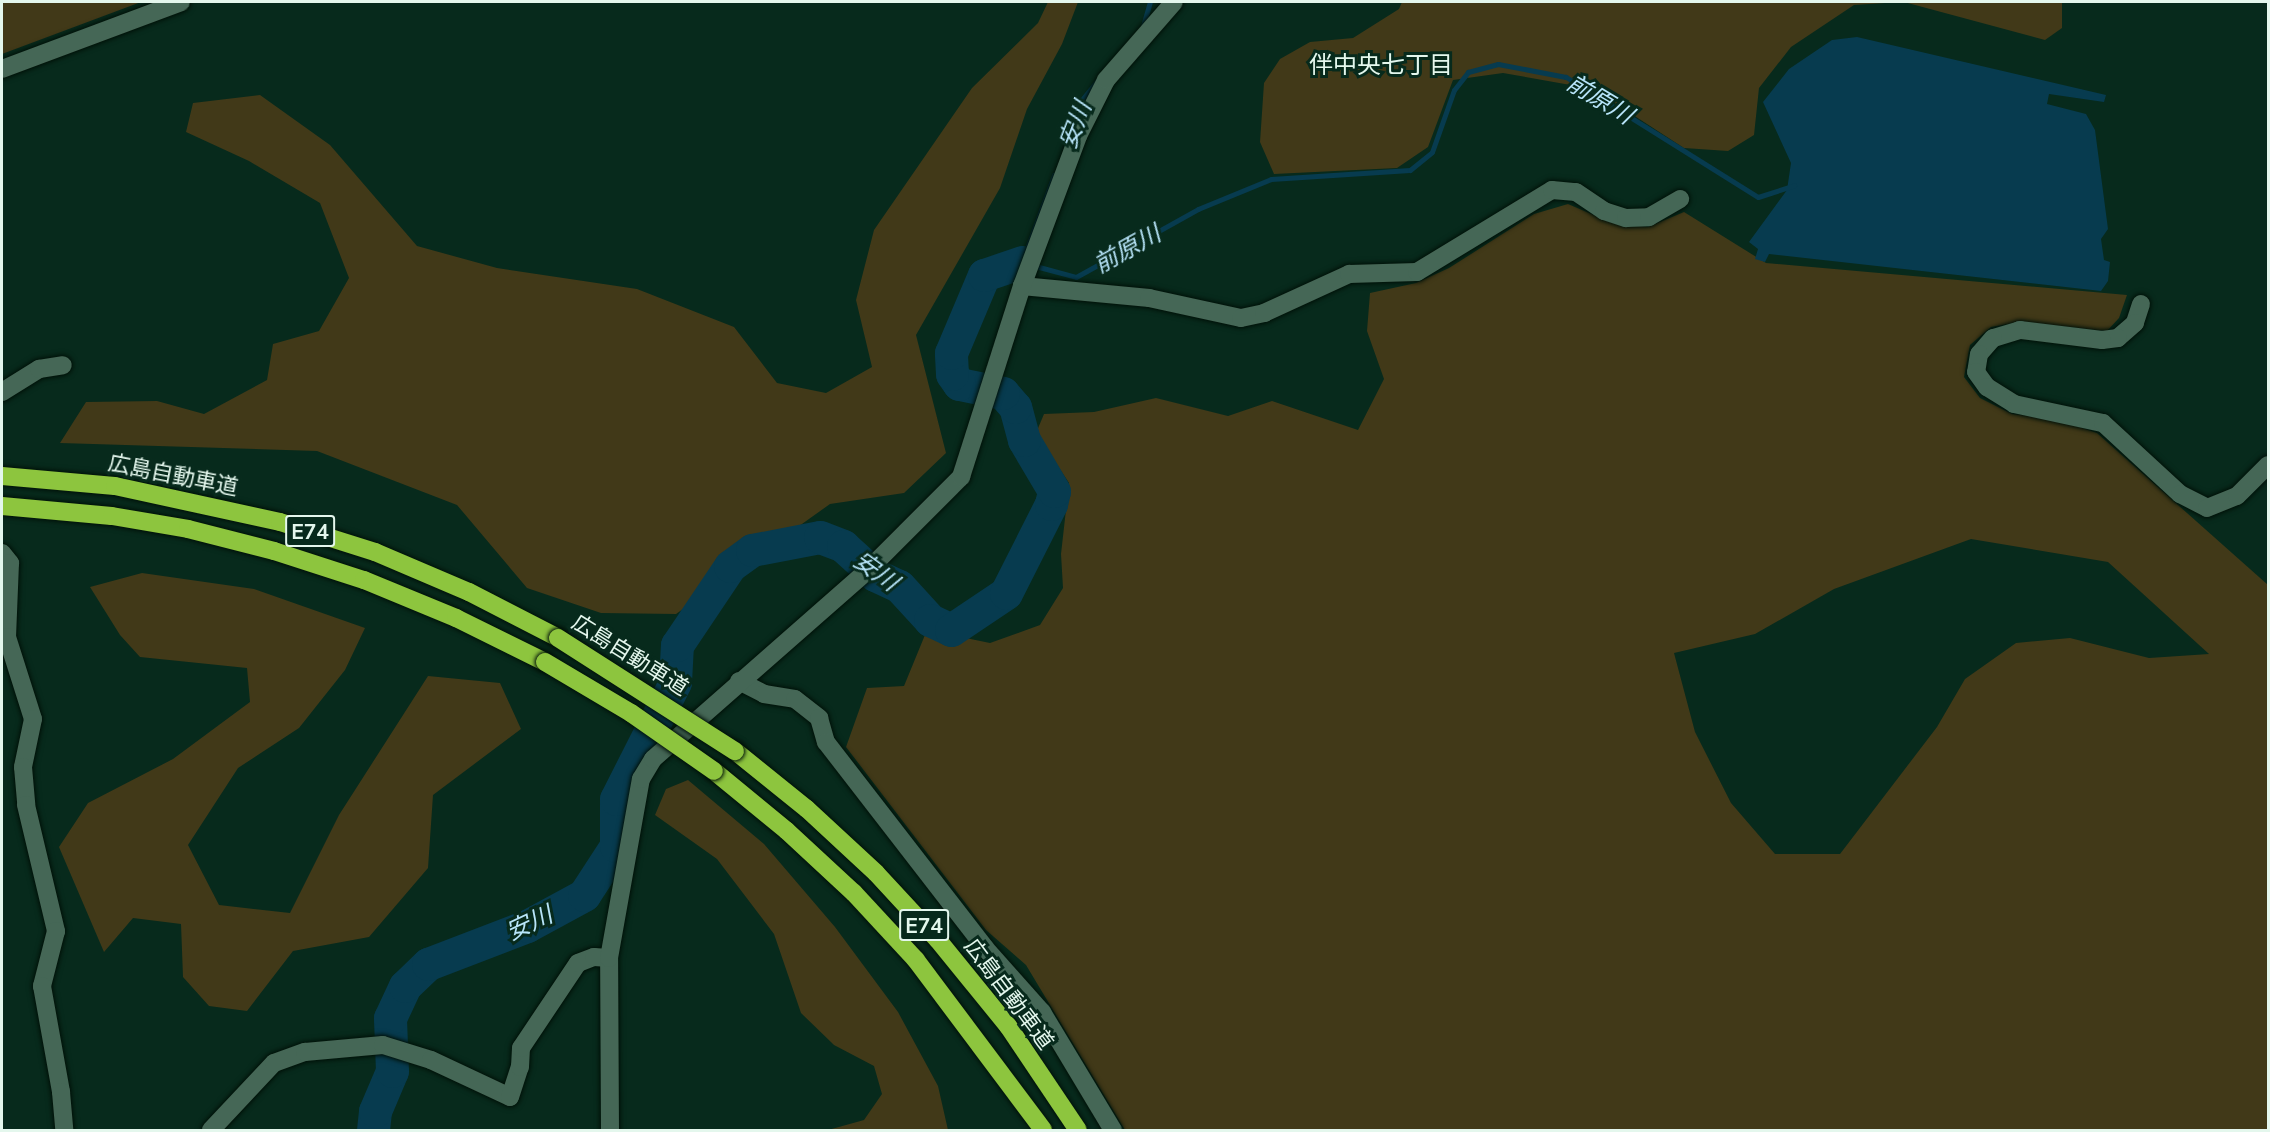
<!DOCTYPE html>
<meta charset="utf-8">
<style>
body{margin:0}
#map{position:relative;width:2270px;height:1132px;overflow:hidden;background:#072a1c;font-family:Mulish,"Noto Sans JP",sans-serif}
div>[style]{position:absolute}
.green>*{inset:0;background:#413918}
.water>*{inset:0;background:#073b4f}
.stream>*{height:5px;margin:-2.5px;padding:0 2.5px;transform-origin:2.5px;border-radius:2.5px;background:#073b4f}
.river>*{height:33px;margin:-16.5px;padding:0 16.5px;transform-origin:16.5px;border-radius:16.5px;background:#073b4f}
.roads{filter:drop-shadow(0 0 2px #001108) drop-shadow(0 0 2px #001108)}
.minor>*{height:18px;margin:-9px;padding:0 9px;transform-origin:9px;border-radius:9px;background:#456756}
.highway>*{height:18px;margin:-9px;padding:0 9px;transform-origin:9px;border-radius:9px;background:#8dc53e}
.bridges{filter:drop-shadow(0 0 2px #001108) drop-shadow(0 0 2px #001108)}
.highway-bridge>*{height:18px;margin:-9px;padding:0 9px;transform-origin:9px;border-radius:9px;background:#8dc53e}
span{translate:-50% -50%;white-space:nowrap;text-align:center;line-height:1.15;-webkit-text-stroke:6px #072a1c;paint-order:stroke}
.shield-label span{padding:2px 4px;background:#072a1c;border:2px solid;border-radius:4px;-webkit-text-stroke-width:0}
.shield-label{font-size:21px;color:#e4f7ed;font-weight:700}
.street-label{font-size:22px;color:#e4f7ed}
.neighbourhood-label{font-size:24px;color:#e4f7ed}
.water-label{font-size:24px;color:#b8e5fa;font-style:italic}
.frame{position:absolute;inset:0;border:3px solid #e4f7ed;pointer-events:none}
</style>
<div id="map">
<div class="green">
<div style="clip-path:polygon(2px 2px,141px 2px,2px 54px)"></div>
<div style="clip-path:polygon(1048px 2px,1078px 2px,1062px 44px,1027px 109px,1000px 188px,916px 335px,946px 453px,904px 493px,830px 504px,676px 614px,601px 613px,527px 588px,457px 505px,317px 451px,60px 443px,86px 402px,157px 401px,204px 414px,267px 380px,273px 344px,319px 331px,349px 278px,320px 203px,249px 161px,186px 132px,193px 103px,260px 95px,330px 145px,417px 246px,497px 268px,637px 289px,734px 327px,777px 383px,826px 393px,872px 367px,856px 300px,874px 230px,972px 88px,1038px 23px)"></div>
<div style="clip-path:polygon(1402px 2px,1901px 2px,1854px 5px,1791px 47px,1759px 88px,1754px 135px,1728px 151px,1684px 148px,1593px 89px,1503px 73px,1453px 80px,1428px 147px,1397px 168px,1274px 174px,1260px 142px,1264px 83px,1280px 59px,1310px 42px,1353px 38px,1399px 9px)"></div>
<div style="clip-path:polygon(1904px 2px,2062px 2px,2062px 28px,2045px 40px)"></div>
<div style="clip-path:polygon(evenodd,1568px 204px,1610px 222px,1648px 227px,1684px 212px,1766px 263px,2127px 295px,2119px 318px,2107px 331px,2019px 322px,1991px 327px,1970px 345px,1964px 377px,1980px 398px,2012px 414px,2055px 419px,2097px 433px,2268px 585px,2268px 1130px,1125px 1130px,1026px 965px,986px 930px,846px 747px,867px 688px,904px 686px,927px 630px,990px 643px,1040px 625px,1063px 588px,1061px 554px,1069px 483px,1036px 433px,1044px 414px,1094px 412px,1156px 398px,1228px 416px,1272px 401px,1358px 430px,1384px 379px,1367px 331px,1370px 293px,1416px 283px,1449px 268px,1534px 214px,1568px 204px,1971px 539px,2108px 562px,2209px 654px,2149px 658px,2070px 638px,2016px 643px,1965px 679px,1937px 727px,1840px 854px,1775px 854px,1731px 803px,1695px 732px,1674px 653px,1755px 634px,1834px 589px,1971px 539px)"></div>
<div style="clip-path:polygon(142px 573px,254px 589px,365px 628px,345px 670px,299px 728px,238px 768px,188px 845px,219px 905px,290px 913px,339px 815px,428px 676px,500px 683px,521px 729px,433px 795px,428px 868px,369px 937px,293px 951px,247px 1011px,209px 1006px,183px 977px,181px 924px,133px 918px,104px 952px,59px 847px,88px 803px,173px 759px,250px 702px,247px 668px,140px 657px,120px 635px,90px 587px)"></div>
<div style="clip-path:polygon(688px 780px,764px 844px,835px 927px,898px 1012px,938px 1086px,948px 1130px,828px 1130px,864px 1120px,882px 1094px,874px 1066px,834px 1045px,801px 1013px,774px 934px,717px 859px,655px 815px,666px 789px)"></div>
</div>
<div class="water">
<div style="clip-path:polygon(1857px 37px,2106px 95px,2104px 102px,2049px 94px,2047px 104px,2086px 114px,2095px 130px,2108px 229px,2101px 239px,2104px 260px,2110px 262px,2108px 281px,2101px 291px,1769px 254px,1765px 262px,1755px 259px,1758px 249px,1749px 242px,1787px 190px,1791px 163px,1763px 102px,1789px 69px,1832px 40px)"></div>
</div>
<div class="stream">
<div style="left:1143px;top:26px;width:25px;rotate:-74deg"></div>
<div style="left:1073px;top:128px;width:27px;rotate:-75deg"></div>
<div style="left:1080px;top:102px;width:27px;rotate:-51deg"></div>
<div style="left:1023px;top:259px;width:90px;rotate:-69.7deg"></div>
<div style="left:1039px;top:267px;width:38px;rotate:15deg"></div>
<div style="left:1076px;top:277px;width:140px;rotate:-29.1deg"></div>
<div style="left:1198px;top:209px;width:79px;rotate:-22.3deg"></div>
<div style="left:1271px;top:179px;width:139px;rotate:-3.7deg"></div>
<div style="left:1410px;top:170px;width:28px;rotate:-39deg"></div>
<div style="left:1432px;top:152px;width:66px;rotate:-70.5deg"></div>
<div style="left:1454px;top:90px;width:23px;rotate:-52deg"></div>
<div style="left:1468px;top:72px;width:31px;rotate:-15deg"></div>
<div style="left:1498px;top:64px;width:69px;rotate:10.8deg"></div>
<div style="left:1566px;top:77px;width:226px;rotate:32deg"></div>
<div style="left:1758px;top:197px;width:38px;rotate:-18deg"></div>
</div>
<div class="river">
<div style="left:373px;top:1130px;width:19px;rotate:-84deg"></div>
<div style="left:375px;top:1111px;width:43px;rotate:-67deg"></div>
<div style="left:392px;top:1071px;width:53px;rotate:-92.2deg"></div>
<div style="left:390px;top:1018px;width:35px;rotate:-65deg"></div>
<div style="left:405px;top:986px;width:32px;rotate:-44deg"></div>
<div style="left:428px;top:964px;width:106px;rotate:-21deg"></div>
<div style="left:527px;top:926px;width:65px;rotate:-28.5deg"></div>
<div style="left:584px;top:895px;width:59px;rotate:-56.9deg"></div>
<div style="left:616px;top:846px;width:47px;rotate:-90deg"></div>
<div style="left:616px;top:799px;width:131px;rotate:-63.2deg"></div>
<div style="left:675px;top:682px;width:37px;rotate:-87deg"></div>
<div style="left:677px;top:645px;width:95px;rotate:-56.1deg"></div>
<div style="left:730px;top:566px;width:27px;rotate:-36deg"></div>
<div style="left:752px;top:550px;width:69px;rotate:-10.8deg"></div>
<div style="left:820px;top:537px;width:25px;rotate:21deg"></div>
<div style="left:843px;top:546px;width:43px;rotate:42.2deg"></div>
<div style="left:875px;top:575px;width:26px;rotate:25deg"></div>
<div style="left:899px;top:586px;width:46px;rotate:47.6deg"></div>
<div style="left:930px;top:620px;width:23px;rotate:25deg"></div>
<div style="left:951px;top:630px;width:66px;rotate:-33.9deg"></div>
<div style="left:1006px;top:593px;width:100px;rotate:-63.2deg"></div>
<div style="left:1051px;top:504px;width:13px;rotate:-77deg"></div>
<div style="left:1054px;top:491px;width:59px;rotate:-120.5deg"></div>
<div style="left:1024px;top:440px;width:34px;rotate:-105deg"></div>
<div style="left:1015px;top:407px;width:18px;rotate:-131deg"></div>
<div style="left:1003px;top:393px;width:45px;rotate:-168.4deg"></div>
<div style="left:959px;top:384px;width:12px;rotate:-125deg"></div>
<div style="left:952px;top:374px;width:21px;rotate:-93deg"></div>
<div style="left:951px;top:353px;width:85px;rotate:-67.1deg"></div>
<div style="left:984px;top:275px;width:40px;rotate:-18.9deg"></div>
</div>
<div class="roads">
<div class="minor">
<div style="left:2px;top:69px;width:191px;rotate:-20.5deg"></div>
<div style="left:1022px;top:286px;width:128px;rotate:5.4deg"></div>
<div style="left:1149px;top:298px;width:94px;rotate:12.3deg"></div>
<div style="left:1241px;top:318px;width:24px;rotate:-12deg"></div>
<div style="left:1264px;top:313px;width:94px;rotate:-24.6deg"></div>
<div style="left:1349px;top:274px;width:68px;rotate:-1.7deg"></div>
<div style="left:1417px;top:272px;width:158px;rotate:-31.3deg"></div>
<div style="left:1552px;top:190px;width:24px;rotate:5deg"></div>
<div style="left:1576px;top:192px;width:34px;rotate:34deg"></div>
<div style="left:1604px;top:211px;width:23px;rotate:18deg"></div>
<div style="left:1626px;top:218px;width:23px;rotate:-2deg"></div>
<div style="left:1649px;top:217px;width:36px;rotate:-30deg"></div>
<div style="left:2141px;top:304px;width:20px;rotate:108deg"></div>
<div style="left:2135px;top:323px;width:23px;rotate:139deg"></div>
<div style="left:2118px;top:338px;width:16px;rotate:173deg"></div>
<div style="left:2102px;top:340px;width:83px;rotate:-173deg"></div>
<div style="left:2020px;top:330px;width:28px;rotate:163deg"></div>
<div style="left:1993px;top:338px;width:21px;rotate:131deg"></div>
<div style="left:1979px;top:354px;width:18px;rotate:99deg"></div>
<div style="left:1976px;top:372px;width:19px;rotate:54deg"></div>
<div style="left:1987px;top:387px;width:32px;rotate:32deg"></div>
<div style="left:2014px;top:404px;width:91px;rotate:12.1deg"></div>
<div style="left:2103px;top:423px;width:105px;rotate:42.7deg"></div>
<div style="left:2180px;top:494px;width:30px;rotate:27deg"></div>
<div style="left:2207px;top:508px;width:32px;rotate:-22deg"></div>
<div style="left:2237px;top:496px;width:44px;rotate:-45deg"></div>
<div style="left:2px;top:392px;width:44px;rotate:-31.9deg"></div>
<div style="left:39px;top:369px;width:24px;rotate:-9deg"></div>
<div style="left:2px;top:553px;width:13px;rotate:51deg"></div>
<div style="left:10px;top:563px;width:74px;rotate:92.3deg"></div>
<div style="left:7px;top:637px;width:86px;rotate:72.4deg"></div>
<div style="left:33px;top:719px;width:49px;rotate:101.8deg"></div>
<div style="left:23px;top:767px;width:38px;rotate:85deg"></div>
<div style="left:26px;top:805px;width:130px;rotate:76.6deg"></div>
<div style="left:56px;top:931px;width:57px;rotate:104.3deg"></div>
<div style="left:42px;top:986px;width:108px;rotate:79.8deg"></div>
<div style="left:61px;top:1092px;width:38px;rotate:85deg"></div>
<div style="left:739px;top:681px;width:28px;rotate:27deg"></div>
<div style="left:764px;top:694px;width:31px;rotate:9deg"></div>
<div style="left:795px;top:699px;width:31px;rotate:38deg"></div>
<div style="left:819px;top:718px;width:25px;rotate:74deg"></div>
<div style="left:826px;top:742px;width:260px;rotate:52.3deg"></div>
<div style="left:985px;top:948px;width:86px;rotate:48.3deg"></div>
<div style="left:1042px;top:1012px;width:138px;rotate:59deg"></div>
<div style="left:211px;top:1130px;width:92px;rotate:-46.8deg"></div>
<div style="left:274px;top:1063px;width:33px;rotate:-20deg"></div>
<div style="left:305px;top:1052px;width:78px;rotate:-5.1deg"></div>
<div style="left:383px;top:1045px;width:50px;rotate:17.4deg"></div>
<div style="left:431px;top:1060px;width:87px;rotate:25.1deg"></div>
<div style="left:510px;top:1097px;width:32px;rotate:-72deg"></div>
<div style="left:520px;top:1067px;width:19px;rotate:-87deg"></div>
<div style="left:521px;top:1048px;width:102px;rotate:-56.2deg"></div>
<div style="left:578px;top:963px;width:17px;rotate:-21deg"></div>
<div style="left:594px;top:957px;width:15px;rotate:4deg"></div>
<div style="left:610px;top:1130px;width:172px;rotate:-90.3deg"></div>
<div style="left:609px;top:958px;width:182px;rotate:-79.9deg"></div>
<div style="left:641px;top:779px;width:23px;rotate:-59deg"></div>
<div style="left:653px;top:759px;width:282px;rotate:-41.3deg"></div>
<div style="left:865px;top:573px;width:136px;rotate:-45deg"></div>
<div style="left:961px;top:477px;width:201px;rotate:-72.3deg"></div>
<div style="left:1022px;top:286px;width:160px;rotate:-69.5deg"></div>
<div style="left:1078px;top:136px;width:63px;rotate:-63.4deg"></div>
<div style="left:1106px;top:80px;width:103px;rotate:-48.9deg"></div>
</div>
<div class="highway">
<div style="left:2px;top:476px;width:113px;rotate:5.1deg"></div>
<div style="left:115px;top:486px;width:169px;rotate:12.3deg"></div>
<div style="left:280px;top:522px;width:100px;rotate:17.5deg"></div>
<div style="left:375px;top:552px;width:102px;rotate:23.1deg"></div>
<div style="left:469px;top:592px;width:100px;rotate:27.3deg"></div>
<div style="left:2px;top:506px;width:110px;rotate:5.2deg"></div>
<div style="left:112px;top:516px;width:77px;rotate:9.7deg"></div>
<div style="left:188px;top:529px;width:89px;rotate:14.3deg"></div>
<div style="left:274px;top:551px;width:95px;rotate:17.9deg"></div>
<div style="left:364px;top:580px;width:100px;rotate:22.4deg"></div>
<div style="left:456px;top:618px;width:99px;rotate:26.3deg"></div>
<div style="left:735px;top:751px;width:92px;rotate:38.9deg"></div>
<div style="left:807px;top:809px;width:94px;rotate:42.8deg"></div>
<div style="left:876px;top:873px;width:91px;rotate:47.2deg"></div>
<div style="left:938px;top:940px;width:111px;rotate:50.9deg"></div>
<div style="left:1008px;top:1026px;width:125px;rotate:56.1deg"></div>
<div style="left:714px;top:771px;width:94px;rotate:39.4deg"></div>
<div style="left:787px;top:831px;width:91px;rotate:42.8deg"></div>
<div style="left:854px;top:893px;width:91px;rotate:47.2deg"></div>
<div style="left:916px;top:960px;width:212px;rotate:53.2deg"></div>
</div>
</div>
<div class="bridges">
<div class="highway-bridge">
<div style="left:558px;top:638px;width:210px;rotate:32.6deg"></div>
<div style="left:545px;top:662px;width:100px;rotate:30.7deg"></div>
<div style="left:631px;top:713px;width:101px;rotate:34.9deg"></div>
</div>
</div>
<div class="shield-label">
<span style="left:310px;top:531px">E74</span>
<span style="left:924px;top:925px">E74</span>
</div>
<div class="street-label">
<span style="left:173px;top:475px;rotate:11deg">広島自動車道</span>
<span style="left:630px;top:655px;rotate:32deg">広島自動車道</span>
<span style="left:1009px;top:994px;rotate:53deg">広島自動車道</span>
</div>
<div class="neighbourhood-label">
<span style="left:1381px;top:65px">伴中央七丁目</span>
</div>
<div class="water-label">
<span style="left:1600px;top:99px;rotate:31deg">前原川</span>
<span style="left:1075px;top:125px;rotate:-69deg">安川</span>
<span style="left:1127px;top:249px;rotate:-29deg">前原川</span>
<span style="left:876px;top:571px;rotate:36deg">安川</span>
<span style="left:529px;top:923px;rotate:-25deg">安川</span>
</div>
<div class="frame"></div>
</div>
